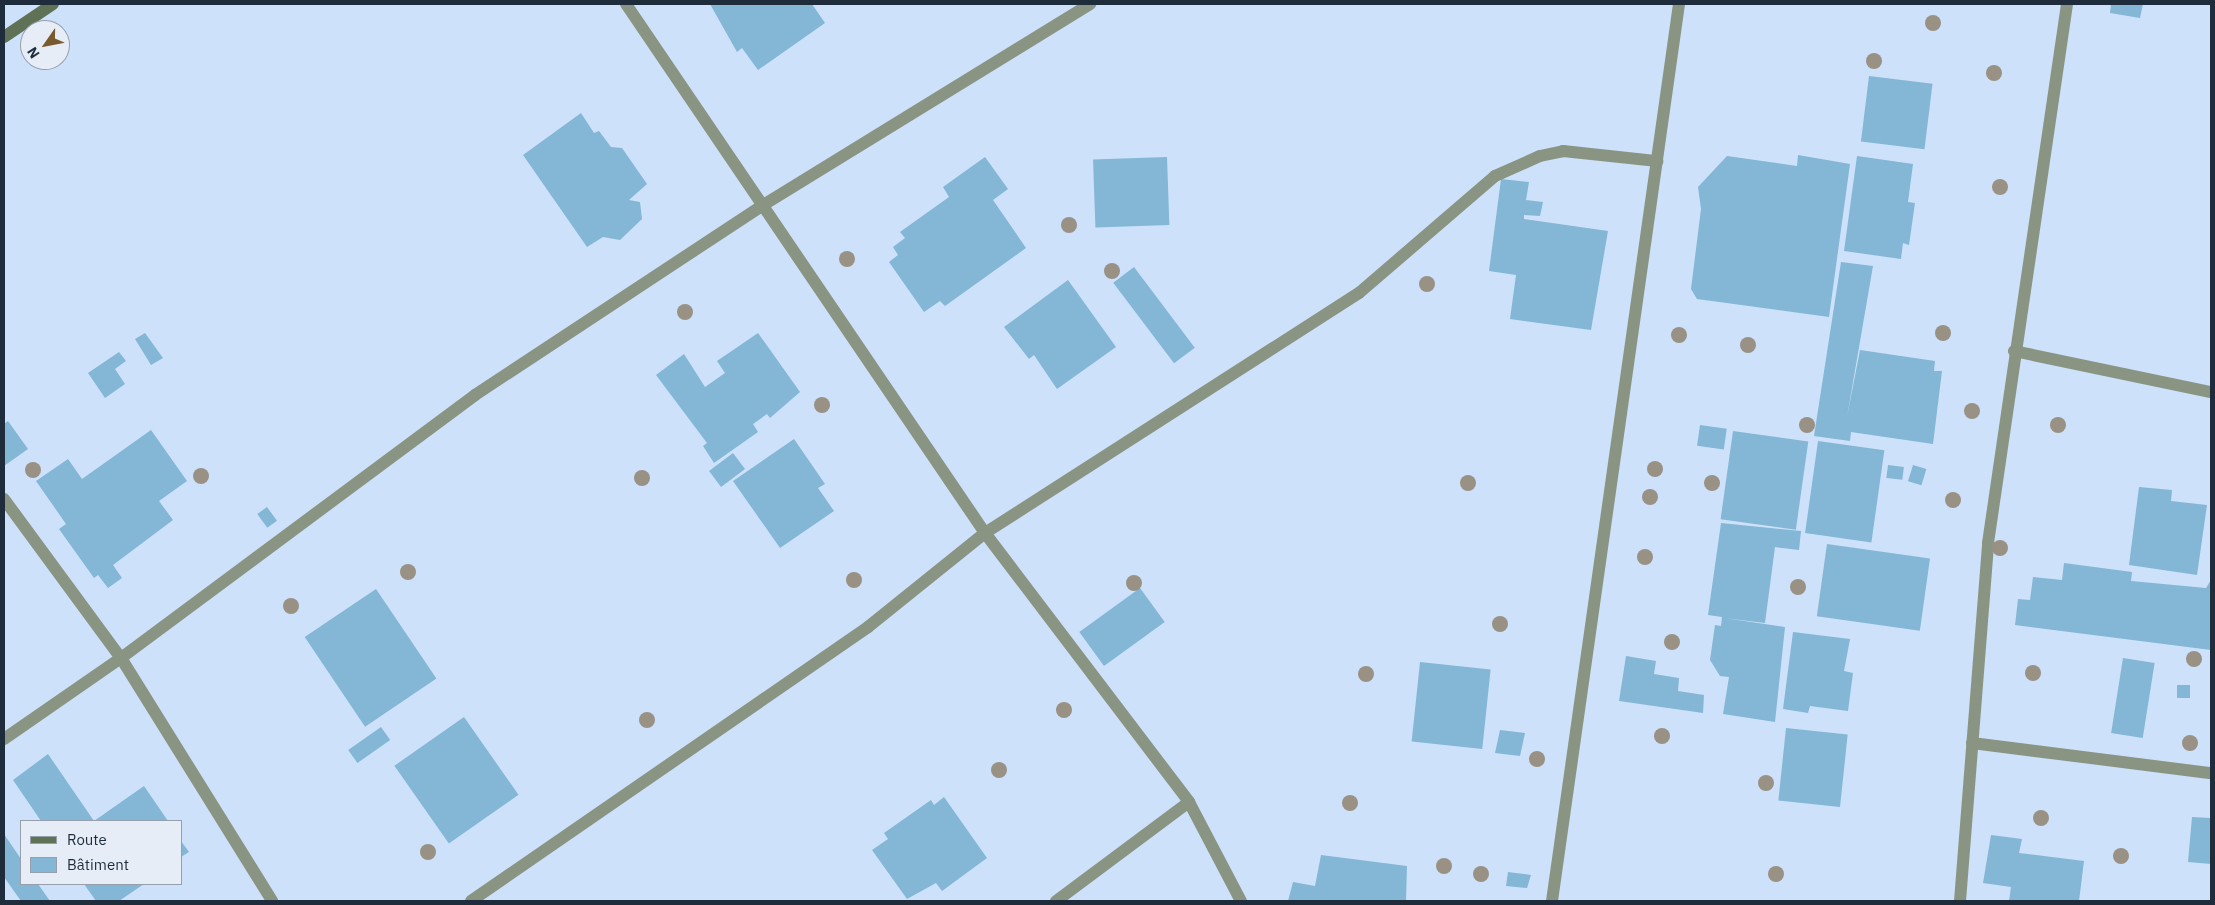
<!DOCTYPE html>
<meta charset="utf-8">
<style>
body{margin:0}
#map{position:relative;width:2215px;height:905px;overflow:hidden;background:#cde1fb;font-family:"IBM Plex Sans",sans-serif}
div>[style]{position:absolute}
.building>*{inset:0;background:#83b7d5;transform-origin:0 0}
.street>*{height:12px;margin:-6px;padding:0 6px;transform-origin:6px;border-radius:6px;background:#899582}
.secondary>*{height:12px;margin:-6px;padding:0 6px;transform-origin:6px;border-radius:6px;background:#607256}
.trees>*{width:16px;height:16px;margin:-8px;border-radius:50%;background:#989184}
span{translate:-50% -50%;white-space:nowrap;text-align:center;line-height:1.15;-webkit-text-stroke:4.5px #e6edf6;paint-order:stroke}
.frame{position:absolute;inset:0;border:5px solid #1f2c3c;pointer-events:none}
.legend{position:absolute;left:20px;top:820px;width:162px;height:65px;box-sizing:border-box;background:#e6edf6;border:1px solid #96a0ac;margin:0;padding:6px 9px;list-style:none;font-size:15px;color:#1f2c3c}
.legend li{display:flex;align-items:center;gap:10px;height:25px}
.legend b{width:25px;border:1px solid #96a0ac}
.north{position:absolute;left:20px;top:20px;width:50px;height:50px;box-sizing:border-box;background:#e6edf6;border:1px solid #96a0ac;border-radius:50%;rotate:237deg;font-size:14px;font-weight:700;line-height:20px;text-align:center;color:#1f2c3c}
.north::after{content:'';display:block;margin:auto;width:18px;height:22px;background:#785a2e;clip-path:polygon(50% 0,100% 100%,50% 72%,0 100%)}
</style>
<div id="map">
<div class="building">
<div style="clip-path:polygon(710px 4px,812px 4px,825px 23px,758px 70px,742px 48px,737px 52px)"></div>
<div style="clip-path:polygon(2111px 4px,2143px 4px,2140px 18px,2110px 13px)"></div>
<div style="left:1869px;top:76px;width:64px;height:66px;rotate:7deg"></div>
<div style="clip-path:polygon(581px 113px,594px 133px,599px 131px,611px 147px,622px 148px,647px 184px,629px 200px,640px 202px,642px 219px,620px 240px,603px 237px,587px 247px,523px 155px)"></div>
<div style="clip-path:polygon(1798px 155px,1850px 164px,1829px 317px,1697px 299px,1691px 289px,1701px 209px,1698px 187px,1727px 156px,1797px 166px)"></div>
<div style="clip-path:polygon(1857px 156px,1913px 164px,1908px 202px,1915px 203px,1909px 245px,1903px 243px,1901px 259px,1844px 251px)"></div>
<div style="clip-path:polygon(985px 157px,1008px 189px,993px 200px,1026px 248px,945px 306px,940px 301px,924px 312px,889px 262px,898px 255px,893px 247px,905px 238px,900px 232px,949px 197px,943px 187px)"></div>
<div style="left:1167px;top:157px;width:68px;height:74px;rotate:88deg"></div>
<div style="clip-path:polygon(1501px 179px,1529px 182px,1526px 200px,1543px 202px,1540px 216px,1524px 215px,1524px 219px,1608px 231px,1591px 330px,1510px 319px,1516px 275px,1489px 271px)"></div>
<div style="clip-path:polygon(1841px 262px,1873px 266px,1847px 417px,1860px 350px,1935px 361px,1934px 371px,1942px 371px,1933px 444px,1851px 432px,1850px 441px,1814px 436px)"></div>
<div style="left:1134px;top:267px;width:101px;height:26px;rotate:53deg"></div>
<div style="clip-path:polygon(1068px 280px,1116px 347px,1057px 389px,1034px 355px,1029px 359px,1004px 327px)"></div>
<div style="clip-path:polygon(145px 333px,163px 358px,151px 365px,135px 339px)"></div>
<div style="clip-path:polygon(758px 333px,800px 392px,770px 418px,767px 414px,753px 424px,758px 432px,714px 463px,703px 446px,707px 443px,656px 375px,684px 354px,705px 387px,725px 373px,717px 361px)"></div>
<div style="clip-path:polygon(119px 352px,126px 361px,115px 369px,125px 384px,105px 398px,88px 373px)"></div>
<div style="clip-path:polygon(8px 421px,28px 449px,4px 466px,4px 424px)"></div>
<div style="left:1700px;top:425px;width:27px;height:21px;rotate:8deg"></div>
<div style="clip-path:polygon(151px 430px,187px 481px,159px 501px,173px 520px,113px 565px,122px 578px,108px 588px,98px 575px,94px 578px,59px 529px,66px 524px,36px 481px,68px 459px,82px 479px)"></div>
<div style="left:1733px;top:431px;width:76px;height:89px;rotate:8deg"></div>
<div style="clip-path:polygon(794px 439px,825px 484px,818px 488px,834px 511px,780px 548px,733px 481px)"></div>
<div style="left:1818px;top:441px;width:67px;height:93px;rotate:8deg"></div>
<div style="left:733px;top:453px;width:20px;height:30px;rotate:53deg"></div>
<div style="left:1888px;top:465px;width:16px;height:13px;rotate:7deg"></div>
<div style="left:1913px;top:465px;width:14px;height:17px;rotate:17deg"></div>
<div style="clip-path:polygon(2139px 487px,2172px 490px,2171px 501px,2207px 505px,2197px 575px,2129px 565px)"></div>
<div style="left:267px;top:507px;width:17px;height:12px;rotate:54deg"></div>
<div style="clip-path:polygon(1721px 523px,1801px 531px,1799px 550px,1775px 547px,1765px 623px,1724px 618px,1785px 627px,1775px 722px,1723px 714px,1729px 677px,1720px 676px,1710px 660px,1715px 625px,1721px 626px,1722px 617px,1708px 615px)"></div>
<div style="left:1827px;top:544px;width:104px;height:73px;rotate:8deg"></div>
<div style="clip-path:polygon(2064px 563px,2132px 572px,2131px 581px,2206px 588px,2211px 580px,2211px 650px,2015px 625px,2018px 599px,2030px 600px,2033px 577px,2062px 580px)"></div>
<div style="left:1140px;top:588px;width:42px;height:75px;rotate:54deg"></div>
<div style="left:376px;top:589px;width:108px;height:86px;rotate:56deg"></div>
<div style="clip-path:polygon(1793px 632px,1850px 639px,1844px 671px,1853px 673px,1848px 711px,1810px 706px,1808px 713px,1783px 709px)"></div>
<div style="clip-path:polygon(1626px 656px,1656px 661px,1654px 674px,1679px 678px,1678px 691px,1704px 695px,1703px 713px,1619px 701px)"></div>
<div style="left:2123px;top:658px;width:32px;height:76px;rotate:9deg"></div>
<div style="left:1420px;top:662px;width:71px;height:80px;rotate:6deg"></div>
<div style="left:2177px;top:685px;width:13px;height:13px"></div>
<div style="left:464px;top:717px;width:95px;height:85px;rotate:55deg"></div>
<div style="left:381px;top:727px;width:16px;height:40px;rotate:55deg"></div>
<div style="left:1786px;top:728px;width:62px;height:73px;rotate:6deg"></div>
<div style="clip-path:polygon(1500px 730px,1525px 733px,1520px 756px,1495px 753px)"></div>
<div style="clip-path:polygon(48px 754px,94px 821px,144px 786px,168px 821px,41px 821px,13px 780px)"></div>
<div style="clip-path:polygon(944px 797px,987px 858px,942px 891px,936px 883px,907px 899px,872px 850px,888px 839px,884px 833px,931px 800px,934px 805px)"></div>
<div style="clip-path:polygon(2192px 817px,2211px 818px,2211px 864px,2188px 862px)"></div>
<div style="clip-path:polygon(4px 834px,21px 859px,21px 884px,38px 884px,50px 901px,21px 901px,4px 877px)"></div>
<div style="clip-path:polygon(1991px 835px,2022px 839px,2019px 853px,2084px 861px,2079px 901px,2009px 901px,2011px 887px,1983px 883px)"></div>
<div style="clip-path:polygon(181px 841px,189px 852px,181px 857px)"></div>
<div style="clip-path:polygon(1321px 855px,1407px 866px,1406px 901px,1288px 901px,1293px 882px,1315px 886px)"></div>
<div style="clip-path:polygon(1508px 872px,1531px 875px,1527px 888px,1506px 886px)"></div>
<div style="clip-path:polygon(84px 884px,144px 884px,119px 901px,96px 901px)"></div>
</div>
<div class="street">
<div style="left:626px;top:4px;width:639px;rotate:55.84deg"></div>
<div style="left:985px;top:533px;width:338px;rotate:52.8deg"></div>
<div style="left:1189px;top:802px;width:166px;rotate:143.3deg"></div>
<div style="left:2014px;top:351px;width:201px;rotate:11.8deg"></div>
<div style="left:4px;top:499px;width:197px;rotate:53.7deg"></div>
<div style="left:121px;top:658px;width:286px;rotate:58.1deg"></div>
<div style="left:4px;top:739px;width:142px;rotate:-34.7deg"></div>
<div style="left:121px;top:658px;width:441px;rotate:-36.6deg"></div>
<div style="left:475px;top:395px;width:347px;rotate:-33.4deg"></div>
<div style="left:765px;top:204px;width:382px;rotate:-31.6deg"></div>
<div style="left:1972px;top:743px;width:241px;rotate:7.2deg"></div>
<div style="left:1189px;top:802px;width:112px;rotate:62.3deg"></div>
<div style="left:471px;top:901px;width:482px;rotate:-34.6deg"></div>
<div style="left:868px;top:627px;width:150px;rotate:-38.8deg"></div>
<div style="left:985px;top:533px;width:444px;rotate:-32.7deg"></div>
<div style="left:1359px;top:293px;width:179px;rotate:-40.7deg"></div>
<div style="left:1495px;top:176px;width:49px;rotate:-24deg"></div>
<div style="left:1540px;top:156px;width:24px;rotate:-12deg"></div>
<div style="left:1563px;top:151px;width:95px;rotate:6.1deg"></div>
<div style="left:1552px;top:901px;width:906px;rotate:-81.94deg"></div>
<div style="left:1960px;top:901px;width:359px;rotate:-85.5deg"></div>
<div style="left:1988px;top:543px;width:545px;rotate:-81.66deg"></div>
</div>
<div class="secondary">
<div style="left:4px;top:37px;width:59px;rotate:-34deg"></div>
</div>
<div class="trees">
<div style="left:1933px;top:23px"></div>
<div style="left:1874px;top:61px"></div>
<div style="left:1994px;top:73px"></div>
<div style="left:2000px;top:187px"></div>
<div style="left:1069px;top:225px"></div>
<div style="left:847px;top:259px"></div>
<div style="left:1112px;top:271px"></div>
<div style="left:1427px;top:284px"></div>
<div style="left:685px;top:312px"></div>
<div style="left:1943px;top:333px"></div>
<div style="left:1679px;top:335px"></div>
<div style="left:1748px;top:345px"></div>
<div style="left:822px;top:405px"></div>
<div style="left:1972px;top:411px"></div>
<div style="left:1807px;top:425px"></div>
<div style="left:2058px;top:425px"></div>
<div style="left:1655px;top:469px"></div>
<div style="left:33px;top:470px"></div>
<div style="left:201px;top:476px"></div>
<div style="left:642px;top:478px"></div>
<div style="left:1468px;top:483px"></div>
<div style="left:1712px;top:483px"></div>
<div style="left:1650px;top:497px"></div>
<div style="left:1953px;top:500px"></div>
<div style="left:2000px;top:548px"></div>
<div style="left:1645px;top:557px"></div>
<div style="left:408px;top:572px"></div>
<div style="left:854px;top:580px"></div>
<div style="left:1134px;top:583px"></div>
<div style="left:1798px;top:587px"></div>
<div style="left:291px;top:606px"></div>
<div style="left:1500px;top:624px"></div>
<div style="left:1672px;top:642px"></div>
<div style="left:2194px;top:659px"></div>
<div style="left:2033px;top:673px"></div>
<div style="left:1366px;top:674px"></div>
<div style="left:1064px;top:710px"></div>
<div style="left:647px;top:720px"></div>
<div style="left:1662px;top:736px"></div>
<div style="left:2190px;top:743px"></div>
<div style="left:1537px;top:759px"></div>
<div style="left:999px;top:770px"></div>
<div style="left:1766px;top:783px"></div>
<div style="left:1350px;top:803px"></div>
<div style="left:2041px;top:818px"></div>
<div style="left:428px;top:852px"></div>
<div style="left:2121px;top:856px"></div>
<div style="left:1444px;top:866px"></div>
<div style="left:1481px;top:874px"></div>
<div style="left:1776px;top:874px"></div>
</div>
<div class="frame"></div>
<ul class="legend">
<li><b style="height:6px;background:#607256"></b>Route</li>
<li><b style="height:14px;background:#83b7d5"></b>Bâtiment</li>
</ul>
<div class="north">N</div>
</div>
